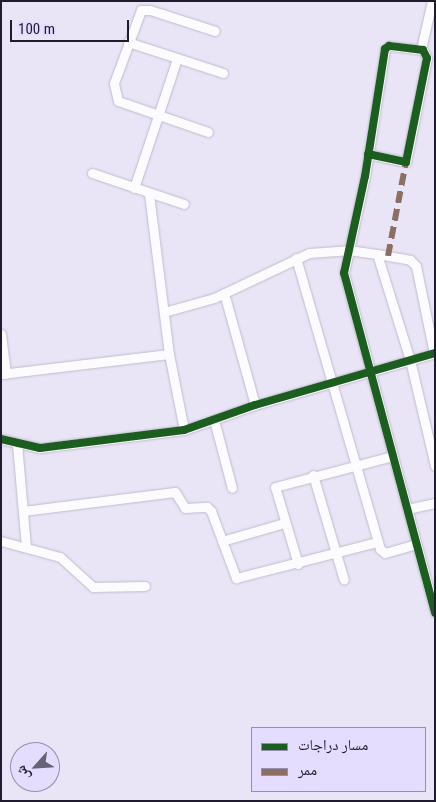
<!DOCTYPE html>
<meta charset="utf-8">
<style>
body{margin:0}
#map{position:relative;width:436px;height:802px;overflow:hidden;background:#e9e5f6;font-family:"Roboto Condensed","Noto Naskh Arabic",sans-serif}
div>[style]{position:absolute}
.roads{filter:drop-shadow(0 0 1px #c0bbcd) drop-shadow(0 0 1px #c0bbcd)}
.street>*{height:9px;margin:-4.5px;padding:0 4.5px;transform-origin:4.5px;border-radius:4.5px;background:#fcfbfe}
.quiet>*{height:6px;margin-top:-3px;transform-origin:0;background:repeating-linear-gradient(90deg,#8d6e63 0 12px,transparent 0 18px)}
.cycleway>*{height:8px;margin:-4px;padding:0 4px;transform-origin:4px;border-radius:4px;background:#1b5e20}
span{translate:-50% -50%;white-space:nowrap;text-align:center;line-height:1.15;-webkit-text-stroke:4px #e5ddfe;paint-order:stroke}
.frame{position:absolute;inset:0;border:2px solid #211b2f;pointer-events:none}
.legend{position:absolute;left:251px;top:727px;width:175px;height:65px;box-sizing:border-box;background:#e5ddfe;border:1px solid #978fab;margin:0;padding:6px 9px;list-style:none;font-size:15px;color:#211b2f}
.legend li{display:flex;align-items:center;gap:10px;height:25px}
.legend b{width:25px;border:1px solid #978fab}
.north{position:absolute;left:10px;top:742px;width:50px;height:50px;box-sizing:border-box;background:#e5ddfe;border:1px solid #978fab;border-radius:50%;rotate:244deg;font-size:14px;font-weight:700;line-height:20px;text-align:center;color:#211b2f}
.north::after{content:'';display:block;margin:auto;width:18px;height:22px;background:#676275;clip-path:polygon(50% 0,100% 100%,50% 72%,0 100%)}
.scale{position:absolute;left:10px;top:20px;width:119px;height:22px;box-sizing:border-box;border:2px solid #211b2f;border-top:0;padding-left:6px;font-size:15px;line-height:18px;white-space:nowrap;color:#211b2f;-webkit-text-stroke:4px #e5ddfe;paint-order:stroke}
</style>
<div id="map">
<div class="roads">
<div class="street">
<div style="left:128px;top:42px;width:100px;rotate:18.1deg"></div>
<div style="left:421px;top:49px;width:49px;rotate:-77.1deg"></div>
<div style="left:208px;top:132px;width:95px;rotate:-161deg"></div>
<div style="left:118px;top:101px;width:18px;rotate:-103deg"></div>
<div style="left:114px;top:83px;width:78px;rotate:-69.7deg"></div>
<div style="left:141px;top:10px;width:9px"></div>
<div style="left:150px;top:10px;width:68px;rotate:17.9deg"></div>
<div style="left:368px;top:154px;width:39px;rotate:12deg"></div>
<div style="left:406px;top:162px;width:106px;rotate:-78.6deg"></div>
<div style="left:427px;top:58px;width:9px;rotate:-117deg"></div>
<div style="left:423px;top:50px;width:34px;rotate:-173deg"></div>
<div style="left:389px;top:46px;width:5px;rotate:143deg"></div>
<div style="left:385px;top:49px;width:129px;rotate:98.9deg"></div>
<div style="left:365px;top:176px;width:99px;rotate:102.2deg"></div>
<div style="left:344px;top:273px;width:352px;rotate:75deg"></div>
<div style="left:92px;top:173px;width:97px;rotate:18.6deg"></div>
<div style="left:134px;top:188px;width:136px;rotate:-71.6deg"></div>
<div style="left:149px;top:194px;width:161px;rotate:82.9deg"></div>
<div style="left:169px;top:354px;width:77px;rotate:78.8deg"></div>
<div style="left:377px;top:254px;width:111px;rotate:72.7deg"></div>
<div style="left:410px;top:360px;width:109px;rotate:76.7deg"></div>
<div style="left:296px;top:258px;width:303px;rotate:73.9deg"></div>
<div style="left:380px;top:549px;width:6px;rotate:39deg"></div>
<div style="left:385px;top:553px;width:32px;rotate:-16deg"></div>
<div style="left:224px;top:293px;width:116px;rotate:74.5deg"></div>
<div style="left:164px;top:312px;width:52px;rotate:-15.6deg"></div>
<div style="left:214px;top:298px;width:105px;rotate:-25.3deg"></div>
<div style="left:309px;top:253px;width:39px;rotate:-4deg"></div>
<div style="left:348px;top:250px;width:29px;rotate:8deg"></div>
<div style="left:377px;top:254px;width:34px;rotate:10deg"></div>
<div style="left:410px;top:260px;width:8px;rotate:45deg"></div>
<div style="left:416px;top:266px;width:90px;rotate:78.4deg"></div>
<div style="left:1px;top:334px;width:40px;rotate:82.9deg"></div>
<div style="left:1px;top:374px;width:169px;rotate:-6.8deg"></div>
<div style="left:214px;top:420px;width:70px;rotate:75.2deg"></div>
<div style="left:1px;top:439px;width:40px;rotate:13deg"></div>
<div style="left:40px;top:448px;width:145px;rotate:-7.1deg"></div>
<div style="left:184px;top:430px;width:75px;rotate:-19.4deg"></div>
<div style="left:255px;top:405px;width:187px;rotate:-16.1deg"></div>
<div style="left:17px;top:444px;width:103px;rotate:85deg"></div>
<div style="left:313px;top:475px;width:109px;rotate:73.6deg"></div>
<div style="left:407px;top:509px;width:29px;rotate:-12deg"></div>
<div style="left:23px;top:511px;width:153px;rotate:-7.1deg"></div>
<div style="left:175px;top:492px;width:19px;rotate:58deg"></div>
<div style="left:185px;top:508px;width:22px;rotate:-3deg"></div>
<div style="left:207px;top:507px;width:6px;rotate:45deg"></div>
<div style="left:211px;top:511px;width:72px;rotate:69.5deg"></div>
<div style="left:236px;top:578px;width:146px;rotate:-14.3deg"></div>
<div style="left:1px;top:541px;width:61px;rotate:15.2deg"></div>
<div style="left:60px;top:557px;width:45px;rotate:42.3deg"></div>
<div style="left:93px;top:587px;width:52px;rotate:-1.1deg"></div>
<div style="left:222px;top:541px;width:65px;rotate:-16.2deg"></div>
<div style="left:298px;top:564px;width:80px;rotate:-106.6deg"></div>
<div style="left:275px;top:487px;width:121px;rotate:-14.8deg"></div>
</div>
</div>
<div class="quiet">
<div style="left:388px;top:256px;width:96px;rotate:-79.2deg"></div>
</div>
<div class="cycleway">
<div style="left:368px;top:154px;width:39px;rotate:12deg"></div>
<div style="left:406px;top:162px;width:106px;rotate:-78.6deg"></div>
<div style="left:427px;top:58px;width:9px;rotate:-117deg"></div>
<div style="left:423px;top:50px;width:34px;rotate:-173deg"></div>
<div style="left:389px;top:46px;width:5px;rotate:143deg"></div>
<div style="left:385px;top:49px;width:129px;rotate:98.9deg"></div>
<div style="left:365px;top:176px;width:99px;rotate:102.2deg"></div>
<div style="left:344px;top:273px;width:352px;rotate:75deg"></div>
<div style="left:1px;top:439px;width:40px;rotate:13deg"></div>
<div style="left:40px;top:448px;width:145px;rotate:-7.1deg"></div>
<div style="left:184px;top:430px;width:75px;rotate:-19.4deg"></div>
<div style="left:255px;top:405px;width:187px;rotate:-16.1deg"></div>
</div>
<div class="frame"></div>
<ul class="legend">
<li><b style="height:6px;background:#1b5e20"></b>مسار دراجات</li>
<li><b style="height:6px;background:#8d6e63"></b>ممر</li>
</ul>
<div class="north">ش</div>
<div class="scale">100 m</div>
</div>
